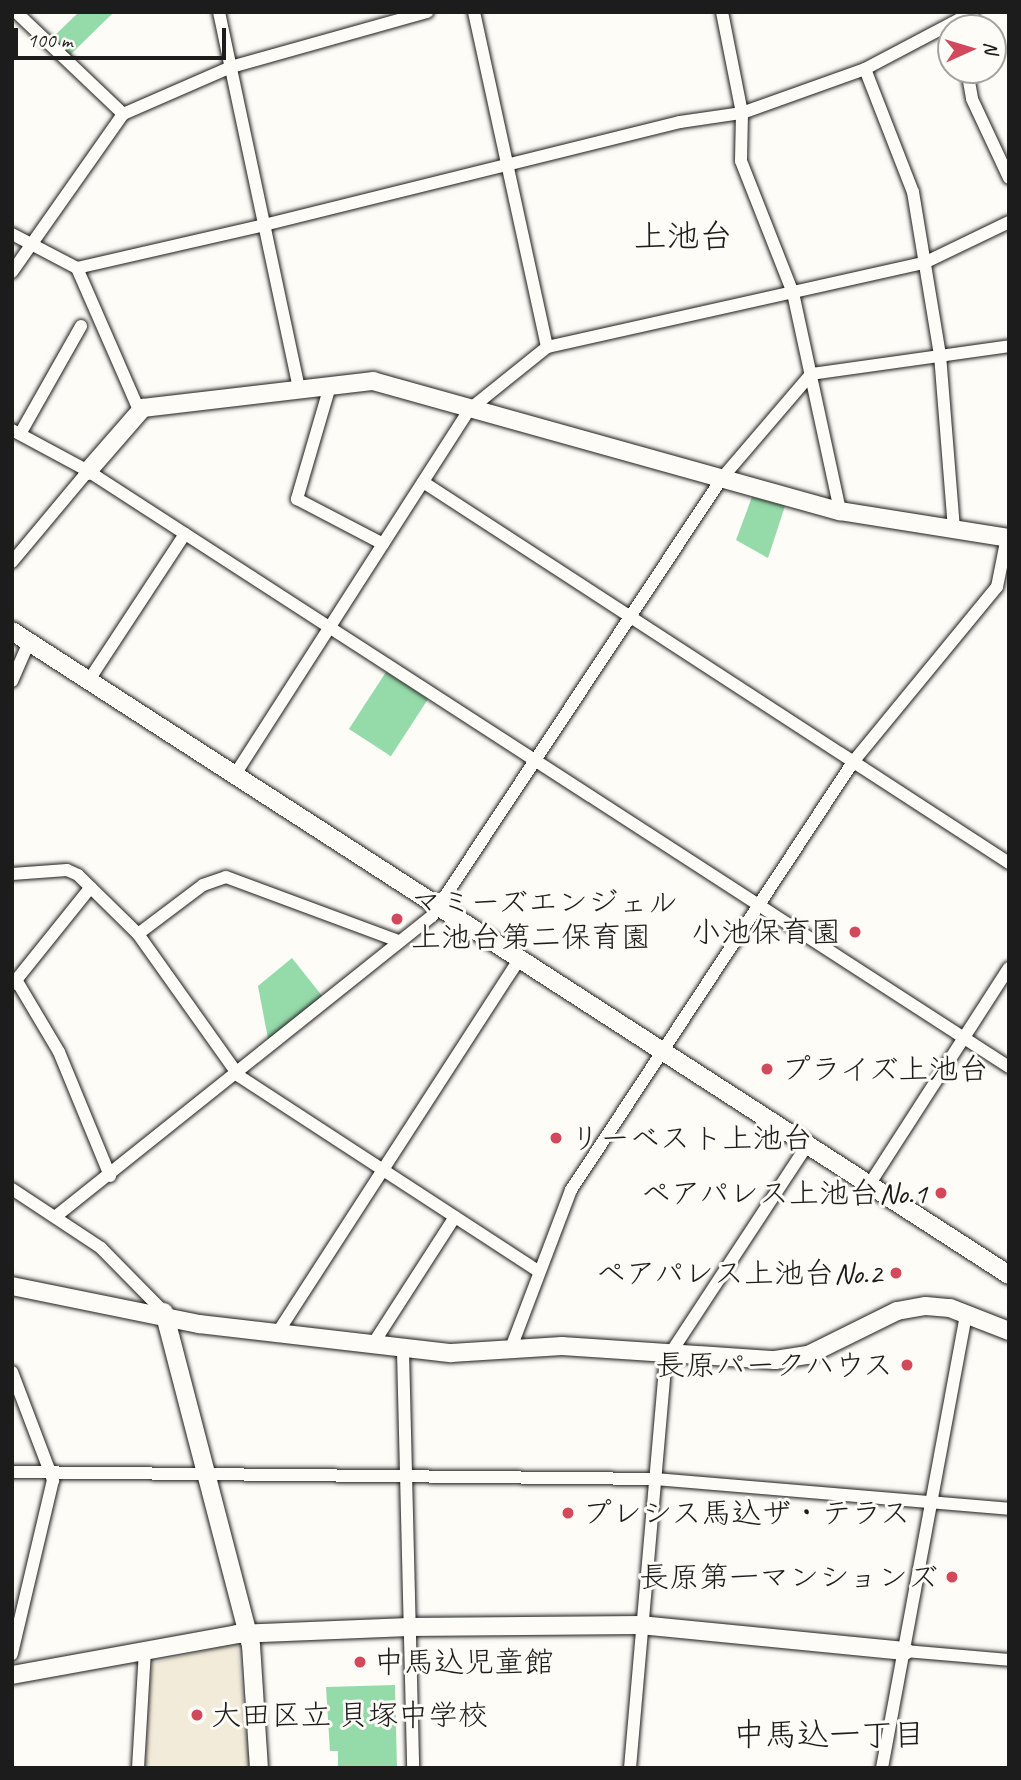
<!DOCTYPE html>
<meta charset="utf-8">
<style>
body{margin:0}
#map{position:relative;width:1021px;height:1780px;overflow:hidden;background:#fdfcf7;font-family:Caveat,"Klee One",sans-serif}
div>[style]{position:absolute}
.built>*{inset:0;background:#f3ebd9}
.green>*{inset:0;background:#95dba9;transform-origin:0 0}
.roads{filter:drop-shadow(0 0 2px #1c1c1c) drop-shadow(0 0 2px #1c1c1c)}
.street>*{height:12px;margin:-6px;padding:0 6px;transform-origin:6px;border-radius:6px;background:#fdfcf7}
.secondary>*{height:18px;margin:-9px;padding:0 9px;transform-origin:9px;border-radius:9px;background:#fdfcf7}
.dots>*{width:19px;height:19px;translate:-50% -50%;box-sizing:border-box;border:4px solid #fdfcf7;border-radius:50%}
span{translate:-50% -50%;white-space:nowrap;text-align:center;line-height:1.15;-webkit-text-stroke:6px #fdfcf7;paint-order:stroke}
.poi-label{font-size:30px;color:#1c1c1c}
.left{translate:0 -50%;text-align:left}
.right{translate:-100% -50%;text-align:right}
.neighbourhood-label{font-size:32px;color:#1c1c1c}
.quarter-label{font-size:33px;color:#1c1c1c}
.frame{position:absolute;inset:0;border:14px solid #1c1c1c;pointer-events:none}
.north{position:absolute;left:937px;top:14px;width:70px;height:70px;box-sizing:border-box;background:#fdfcf7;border:2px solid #a3a29f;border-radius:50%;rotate:86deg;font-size:19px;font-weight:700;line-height:28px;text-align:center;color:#1c1c1c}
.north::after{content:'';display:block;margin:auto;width:24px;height:32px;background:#d1495b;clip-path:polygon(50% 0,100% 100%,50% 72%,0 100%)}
.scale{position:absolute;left:14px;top:28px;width:212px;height:32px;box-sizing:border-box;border:4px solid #1c1c1c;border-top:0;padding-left:9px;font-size:21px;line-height:24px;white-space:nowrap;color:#1c1c1c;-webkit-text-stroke:5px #fdfcf7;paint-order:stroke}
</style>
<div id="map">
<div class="built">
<div style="clip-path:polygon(237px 1643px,250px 1768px,145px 1768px,152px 1663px)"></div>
</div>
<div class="green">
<div style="clip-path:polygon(79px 12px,114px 12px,69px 56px,52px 38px)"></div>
<div style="clip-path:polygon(752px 497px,785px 506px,768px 558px,736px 540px)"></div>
<div style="left:386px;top:672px;width:50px;height:68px;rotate:33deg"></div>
<div style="clip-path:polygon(292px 958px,323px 997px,269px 1044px,258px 986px)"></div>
<div style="clip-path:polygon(395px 1685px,397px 1768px,338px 1768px,338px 1751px,330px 1751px,326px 1687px)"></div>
</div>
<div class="roads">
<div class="street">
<div style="left:16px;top:12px;width:148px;rotate:43.6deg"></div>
<div style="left:219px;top:12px;width:385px;rotate:78deg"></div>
<div style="left:474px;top:12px;width:343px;rotate:77.7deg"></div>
<div style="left:722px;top:12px;width:103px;rotate:78.8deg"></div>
<div style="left:742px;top:113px;width:48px;rotate:91.2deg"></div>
<div style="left:741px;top:161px;width:142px;rotate:68.5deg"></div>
<div style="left:793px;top:293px;width:223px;rotate:77.8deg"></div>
<div style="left:865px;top:69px;width:132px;rotate:68.7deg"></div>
<div style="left:913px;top:192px;width:165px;rotate:80.6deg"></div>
<div style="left:940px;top:355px;width:175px;rotate:85.4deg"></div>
<div style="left:967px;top:70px;width:29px;rotate:80deg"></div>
<div style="left:972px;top:99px;width:87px;rotate:64.9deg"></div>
<div style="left:12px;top:234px;width:73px;rotate:27.6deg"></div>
<div style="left:77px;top:268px;width:192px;rotate:-12.9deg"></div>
<div style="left:264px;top:225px;width:429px;rotate:-13.9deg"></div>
<div style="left:680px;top:122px;width:63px;rotate:-8.3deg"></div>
<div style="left:742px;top:113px;width:131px;rotate:-19.7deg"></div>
<div style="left:865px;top:69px;width:122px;rotate:-27.8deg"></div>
<div style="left:77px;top:268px;width:155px;rotate:66.4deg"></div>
<div style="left:12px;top:272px;width:193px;rotate:-54.9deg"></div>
<div style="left:123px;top:114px;width:118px;rotate:-23.5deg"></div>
<div style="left:231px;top:67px;width:204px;rotate:-15.7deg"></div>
<div style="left:330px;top:386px;width:118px;rotate:106.3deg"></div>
<div style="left:297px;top:499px;width:97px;rotate:27.6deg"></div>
<div style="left:12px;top:430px;width:86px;rotate:28.3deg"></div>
<div style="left:88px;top:471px;width:1097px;rotate:32.91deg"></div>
<div style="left:20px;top:434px;width:124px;rotate:-60.5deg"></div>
<div style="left:423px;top:482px;width:699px;rotate:33.03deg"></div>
<div style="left:12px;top:562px;width:119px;rotate:-50.1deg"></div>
<div style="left:89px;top:680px;width:175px;rotate:-56.7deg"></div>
<div style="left:12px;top:681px;width:43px;rotate:-66.4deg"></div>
<div style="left:236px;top:773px;width:433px;rotate:-57.3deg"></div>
<div style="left:470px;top:409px;width:99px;rotate:-38.8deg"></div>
<div style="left:547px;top:347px;width:388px;rotate:-12.6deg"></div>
<div style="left:926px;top:262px;width:92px;rotate:-25.7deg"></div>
<div style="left:12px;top:874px;width:55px;rotate:-4.2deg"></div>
<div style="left:67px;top:870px;width:12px;rotate:24deg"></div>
<div style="left:78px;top:875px;width:84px;rotate:44.5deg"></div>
<div style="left:138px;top:934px;width:174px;rotate:54.6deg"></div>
<div style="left:239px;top:1076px;width:357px;rotate:33.1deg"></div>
<div style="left:138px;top:934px;width:81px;rotate:-37deg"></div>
<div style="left:203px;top:885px;width:24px;rotate:-19deg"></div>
<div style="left:226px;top:877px;width:184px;rotate:20.4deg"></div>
<div style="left:18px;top:983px;width:80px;rotate:59.3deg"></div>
<div style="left:59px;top:1052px;width:134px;rotate:67.6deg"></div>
<div style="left:13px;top:984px;width:124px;rotate:-51.2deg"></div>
<div style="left:869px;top:1185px;width:258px;rotate:-57.2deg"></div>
<div style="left:12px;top:1189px;width:107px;rotate:33.5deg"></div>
<div style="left:101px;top:1248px;width:90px;rotate:45.5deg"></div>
<div style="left:55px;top:1217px;width:482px;rotate:-38.6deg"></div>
<div style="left:432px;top:916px;width:525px;rotate:-56.49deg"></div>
<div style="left:722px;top:478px;width:137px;rotate:-49.4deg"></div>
<div style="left:811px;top:374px;width:200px;rotate:-8deg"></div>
<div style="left:278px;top:1332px;width:445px;rotate:-57.1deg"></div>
<div style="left:373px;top:1344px;width:151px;rotate:-57.2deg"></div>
<div style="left:511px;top:1348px;width:169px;rotate:-69.2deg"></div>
<div style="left:571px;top:1190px;width:513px;rotate:-56.62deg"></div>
<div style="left:853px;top:762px;width:227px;rotate:-50.6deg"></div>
<div style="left:997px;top:587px;width:51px;rotate:-78.7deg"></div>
<div style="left:403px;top:1351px;width:417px;rotate:88.6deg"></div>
<div style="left:12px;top:1372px;width:116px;rotate:69.2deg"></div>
<div style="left:53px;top:1480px;width:179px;rotate:103.3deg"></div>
<div style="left:12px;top:1472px;width:643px;rotate:0.62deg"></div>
<div style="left:655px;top:1479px;width:355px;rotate:4.8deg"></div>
<div style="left:905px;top:1651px;width:104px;rotate:4.9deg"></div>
<div style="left:138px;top:1768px;width:118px;rotate:-86.6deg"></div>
<div style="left:630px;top:1768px;width:410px;rotate:-85deg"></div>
<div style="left:666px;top:1360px;width:258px;rotate:-56.7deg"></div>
<div style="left:882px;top:1768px;width:462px;rotate:-79.5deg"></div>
</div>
<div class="secondary">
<div style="left:88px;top:471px;width:84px;rotate:-48.9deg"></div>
<div style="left:143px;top:408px;width:232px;rotate:-6.7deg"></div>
<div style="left:373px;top:381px;width:485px;rotate:15.6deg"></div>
<div style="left:840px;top:511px;width:171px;rotate:9.1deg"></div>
<div style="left:12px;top:631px;width:1187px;rotate:32.86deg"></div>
<div style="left:12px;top:1286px;width:191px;rotate:11.5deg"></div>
<div style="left:199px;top:1324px;width:254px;rotate:6.6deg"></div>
<div style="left:451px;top:1353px;width:111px;rotate:-3.6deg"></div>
<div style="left:562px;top:1346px;width:213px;rotate:3.8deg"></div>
<div style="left:775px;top:1360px;width:33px;rotate:-9deg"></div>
<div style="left:808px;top:1355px;width:99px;rotate:-26.3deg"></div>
<div style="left:897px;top:1311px;width:29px;rotate:-10deg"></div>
<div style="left:926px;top:1306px;width:24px;rotate:5deg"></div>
<div style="left:950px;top:1308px;width:63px;rotate:21.3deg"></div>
<div style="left:164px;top:1312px;width:344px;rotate:75.4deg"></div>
<div style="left:251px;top:1645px;width:123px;rotate:86.3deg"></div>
<div style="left:12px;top:1675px;width:229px;rotate:-10.3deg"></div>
<div style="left:237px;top:1634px;width:172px;rotate:-2.3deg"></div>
<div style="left:409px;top:1627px;width:231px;rotate:-0.5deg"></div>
<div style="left:640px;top:1625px;width:266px;rotate:5.6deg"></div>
</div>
</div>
<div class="dots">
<div style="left:397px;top:919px;background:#d1495b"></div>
<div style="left:855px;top:932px;background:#d1495b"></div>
<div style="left:767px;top:1069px;background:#d1495b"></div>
<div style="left:556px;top:1138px;background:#d1495b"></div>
<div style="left:941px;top:1193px;background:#d1495b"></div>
<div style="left:896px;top:1273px;background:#d1495b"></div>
<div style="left:907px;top:1365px;background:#d1495b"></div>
<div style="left:568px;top:1513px;background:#d1495b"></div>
<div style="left:952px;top:1577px;background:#d1495b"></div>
<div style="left:360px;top:1662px;background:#d1495b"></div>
<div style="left:197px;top:1715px;background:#d1495b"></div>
</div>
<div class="poi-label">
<span class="left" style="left:411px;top:919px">マミーズエンジェル<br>上池台第二保育園</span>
<span class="right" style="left:841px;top:932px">小池保育園</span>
<span class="left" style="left:781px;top:1069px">プライズ上池台</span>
<span class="left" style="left:570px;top:1138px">リーベスト上池台</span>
<span class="right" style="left:927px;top:1193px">ペアパレス上池台No.1</span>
<span class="right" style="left:882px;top:1273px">ペアパレス上池台No.2</span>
<span class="right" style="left:893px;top:1365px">長原パークハウス</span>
<span class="left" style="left:582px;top:1513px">プレシス馬込ザ・テラス</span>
<span class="right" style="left:938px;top:1577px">長原第一マンションズ</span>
<span class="left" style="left:374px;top:1662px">中馬込児童館</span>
<span class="left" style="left:211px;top:1715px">大田区立 貝塚中学校</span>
</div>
<div class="neighbourhood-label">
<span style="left:829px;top:1735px">中馬込一丁目</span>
</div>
<div class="quarter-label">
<span style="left:683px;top:237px">上池台</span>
</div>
<div class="frame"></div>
<div class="north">N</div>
<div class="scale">100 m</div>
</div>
